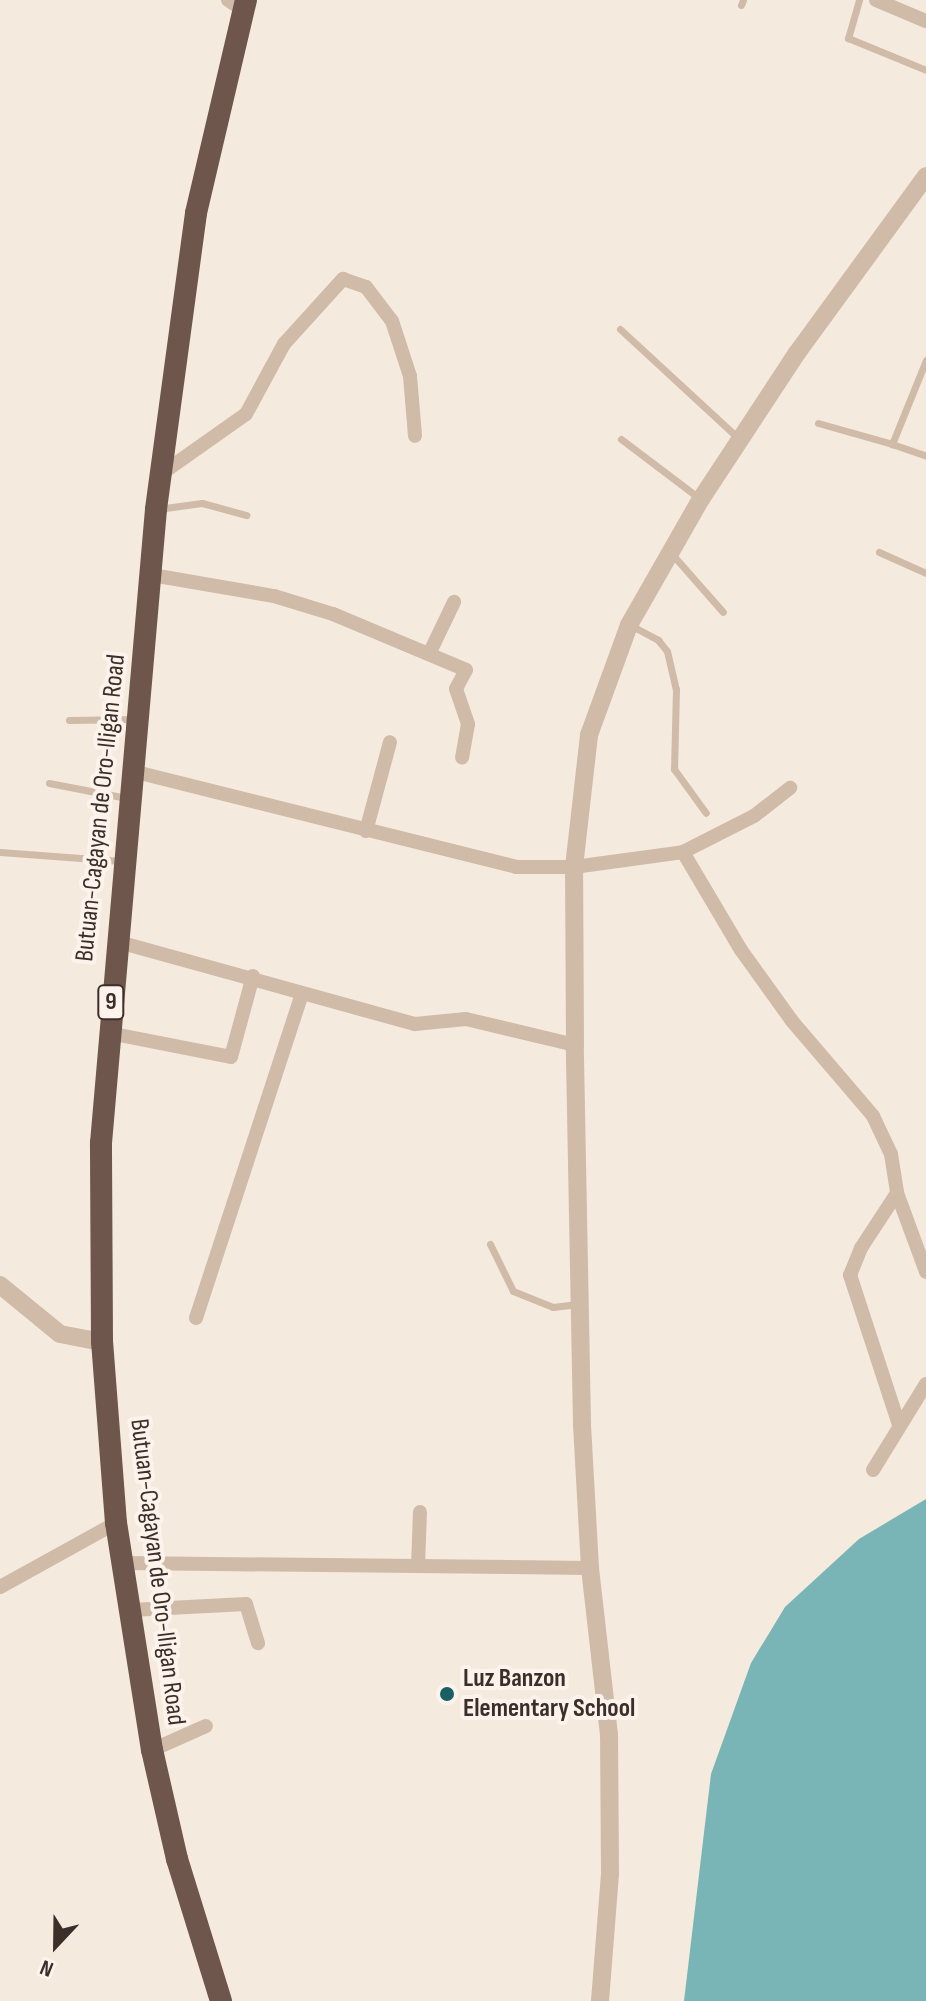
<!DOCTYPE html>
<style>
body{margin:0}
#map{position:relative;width:926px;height:2001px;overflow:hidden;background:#f5eade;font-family:"Sofia Sans Condensed",sans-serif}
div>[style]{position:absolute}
.water>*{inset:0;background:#79b4b6}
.service>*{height:7px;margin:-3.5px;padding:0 3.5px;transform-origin:3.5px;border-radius:3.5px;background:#d0baa8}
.minor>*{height:14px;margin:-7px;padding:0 7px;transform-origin:7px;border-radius:7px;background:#d0baa8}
.tertiary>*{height:18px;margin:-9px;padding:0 9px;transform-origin:9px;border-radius:9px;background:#d0baa8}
.trunk>*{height:22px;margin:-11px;padding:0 11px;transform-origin:11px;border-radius:11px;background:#6e564c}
.dots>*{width:22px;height:22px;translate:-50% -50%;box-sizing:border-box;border:4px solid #fcf4ec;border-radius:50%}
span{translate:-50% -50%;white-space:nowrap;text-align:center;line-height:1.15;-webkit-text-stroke:8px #fcf4ec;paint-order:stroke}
.shield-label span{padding:2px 6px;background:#fcf4ec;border:2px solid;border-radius:6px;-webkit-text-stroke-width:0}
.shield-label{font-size:24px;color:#3c2f29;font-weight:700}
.street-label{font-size:26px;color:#3c2f29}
.poi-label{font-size:26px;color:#3c2f29;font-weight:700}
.left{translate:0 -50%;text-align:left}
.north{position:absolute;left:16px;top:1905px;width:80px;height:80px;-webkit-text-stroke:6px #fcf4ec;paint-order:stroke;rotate:202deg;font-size:22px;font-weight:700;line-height:32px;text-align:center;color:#3c2f29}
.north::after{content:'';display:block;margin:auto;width:28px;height:36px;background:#3c2f29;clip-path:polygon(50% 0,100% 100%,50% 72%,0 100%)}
</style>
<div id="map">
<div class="water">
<div style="clip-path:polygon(926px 1499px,926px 2001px,684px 2001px,711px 1774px,751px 1663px,785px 1607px,859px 1539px)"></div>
</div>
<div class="service">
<div style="left:859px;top:0;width:40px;rotate:106deg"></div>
<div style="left:848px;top:38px;width:84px;rotate:22.3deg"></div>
<div style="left:741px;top:5px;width:5px;rotate:-68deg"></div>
<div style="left:620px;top:329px;width:162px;rotate:42.7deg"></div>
<div style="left:926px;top:360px;width:91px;rotate:112deg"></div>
<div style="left:892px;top:444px;width:36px;rotate:19deg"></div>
<div style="left:818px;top:423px;width:77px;rotate:15.8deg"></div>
<div style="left:621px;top:439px;width:98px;rotate:37.1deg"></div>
<div style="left:158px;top:509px;width:44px;rotate:-7.8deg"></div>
<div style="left:202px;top:503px;width:46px;rotate:15.3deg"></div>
<div style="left:879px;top:552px;width:51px;rotate:24.1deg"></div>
<div style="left:672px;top:554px;width:77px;rotate:48.7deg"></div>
<div style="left:632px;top:626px;width:30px;rotate:28deg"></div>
<div style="left:658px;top:640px;width:14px;rotate:51deg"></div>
<div style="left:667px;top:651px;width:39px;rotate:77deg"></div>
<div style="left:676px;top:689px;width:80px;rotate:91.4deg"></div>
<div style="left:674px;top:769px;width:54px;rotate:54deg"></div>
<div style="left:69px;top:720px;width:67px;rotate:-0.9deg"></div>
<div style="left:49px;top:783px;width:79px;rotate:10.9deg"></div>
<div style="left:0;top:852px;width:121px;rotate:4.3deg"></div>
<div style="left:490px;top:1244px;width:52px;rotate:63.9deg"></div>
<div style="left:513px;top:1291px;width:43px;rotate:21.8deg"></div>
<div style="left:553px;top:1307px;width:25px;rotate:-7deg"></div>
</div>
<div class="minor">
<div style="left:228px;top:0;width:18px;rotate:34deg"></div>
<div style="left:876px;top:0;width:54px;rotate:22.8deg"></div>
<div style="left:161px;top:474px;width:104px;rotate:-35.2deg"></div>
<div style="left:246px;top:414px;width:80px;rotate:-61.5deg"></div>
<div style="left:284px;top:344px;width:88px;rotate:-47.8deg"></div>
<div style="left:343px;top:279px;width:24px;rotate:19deg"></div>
<div style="left:366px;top:287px;width:43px;rotate:52.6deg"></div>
<div style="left:392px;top:321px;width:58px;rotate:71.9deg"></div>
<div style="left:410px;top:376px;width:60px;rotate:85.2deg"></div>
<div style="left:152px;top:575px;width:124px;rotate:9.8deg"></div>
<div style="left:274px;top:596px;width:62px;rotate:17deg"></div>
<div style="left:333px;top:614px;width:144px;rotate:22.8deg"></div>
<div style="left:466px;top:670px;width:21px;rotate:118deg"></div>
<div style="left:456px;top:689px;width:37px;rotate:71deg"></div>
<div style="left:468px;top:724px;width:34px;rotate:100deg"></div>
<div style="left:429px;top:654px;width:58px;rotate:-64.3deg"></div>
<div style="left:132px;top:771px;width:396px;rotate:14deg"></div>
<div style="left:516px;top:867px;width:58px"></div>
<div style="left:574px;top:867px;width:110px;rotate:-7.8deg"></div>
<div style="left:683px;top:852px;width:80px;rotate:-26.9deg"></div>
<div style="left:754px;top:816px;width:46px;rotate:-37.9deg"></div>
<div style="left:366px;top:831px;width:92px;rotate:-74.9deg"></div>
<div style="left:683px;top:852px;width:114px;rotate:59.4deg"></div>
<div style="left:741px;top:950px;width:87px;rotate:54.3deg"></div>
<div style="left:792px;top:1021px;width:125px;rotate:49.5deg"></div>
<div style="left:873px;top:1116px;width:42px;rotate:64.7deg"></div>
<div style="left:891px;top:1154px;width:39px;rotate:81deg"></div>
<div style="left:897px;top:1193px;width:66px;rotate:123.2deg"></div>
<div style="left:861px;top:1248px;width:29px;rotate:112deg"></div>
<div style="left:850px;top:1275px;width:158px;rotate:71.9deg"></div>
<div style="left:115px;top:941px;width:311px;rotate:15.5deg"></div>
<div style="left:415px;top:1024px;width:51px;rotate:-5.6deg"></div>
<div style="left:466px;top:1019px;width:112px;rotate:13.4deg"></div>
<div style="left:109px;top:1033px;width:124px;rotate:11.1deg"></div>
<div style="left:231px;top:1057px;width:84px;rotate:-74.8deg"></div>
<div style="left:897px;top:1193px;width:84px;rotate:69.8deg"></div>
<div style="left:196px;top:1318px;width:341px;rotate:-71.9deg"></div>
<div style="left:873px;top:1470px;width:101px;rotate:-58.4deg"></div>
<div style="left:124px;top:1563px;width:466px;rotate:0.6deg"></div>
<div style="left:418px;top:1566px;width:54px;rotate:-87.9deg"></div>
<div style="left:0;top:1587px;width:132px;rotate:-28.9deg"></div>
<div style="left:131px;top:1610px;width:115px;rotate:-3deg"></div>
<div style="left:246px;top:1604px;width:41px;rotate:72.9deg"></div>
<div style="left:152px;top:1750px;width:59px;rotate:-24deg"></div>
</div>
<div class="tertiary">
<div style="left:0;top:1285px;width:77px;rotate:39.2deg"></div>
<div style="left:60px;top:1334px;width:43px;rotate:10.8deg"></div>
<div style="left:600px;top:2001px;width:127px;rotate:-85.5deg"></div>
<div style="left:610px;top:1874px;width:139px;rotate:-90.4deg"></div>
<div style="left:609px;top:1735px;width:168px;rotate:-96.5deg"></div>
<div style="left:590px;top:1568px;width:145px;rotate:-93.2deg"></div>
<div style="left:582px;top:1423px;width:378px;rotate:-91.1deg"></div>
<div style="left:575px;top:1045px;width:178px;rotate:-90.3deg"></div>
<div style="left:574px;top:867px;width:133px;rotate:-83.5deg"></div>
<div style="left:589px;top:735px;width:117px;rotate:-70deg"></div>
<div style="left:629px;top:625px;width:145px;rotate:-60.3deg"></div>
<div style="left:701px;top:499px;width:175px;rotate:-56.7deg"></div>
<div style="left:797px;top:353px;width:219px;rotate:-53.9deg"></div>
</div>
<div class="trunk">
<div style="left:221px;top:2001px;width:149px;rotate:-107.2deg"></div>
<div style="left:177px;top:1859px;width:112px;rotate:-102.9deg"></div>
<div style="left:152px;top:1750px;width:230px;rotate:-99deg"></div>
<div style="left:116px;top:1523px;width:182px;rotate:-94.4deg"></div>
<div style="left:102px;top:1342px;width:199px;rotate:-90.3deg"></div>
<div style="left:101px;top:1143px;width:636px;rotate:-85.04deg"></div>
<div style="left:156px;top:509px;width:299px;rotate:-82.3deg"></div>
<div style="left:196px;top:213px;width:219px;rotate:-76.8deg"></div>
</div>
<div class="dots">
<div style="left:447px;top:1694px;background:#195f63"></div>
</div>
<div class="shield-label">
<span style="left:111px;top:1002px">9</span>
</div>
<div class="street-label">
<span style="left:101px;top:808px;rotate:-84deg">Butuan-Cagayan de Oro-Iligan Road</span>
<span style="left:157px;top:1572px;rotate:83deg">Butuan-Cagayan de Oro-Iligan Road</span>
</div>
<div class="poi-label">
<span class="left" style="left:463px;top:1694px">Luz Banzon<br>Elementary School</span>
</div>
<div class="north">N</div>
</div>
